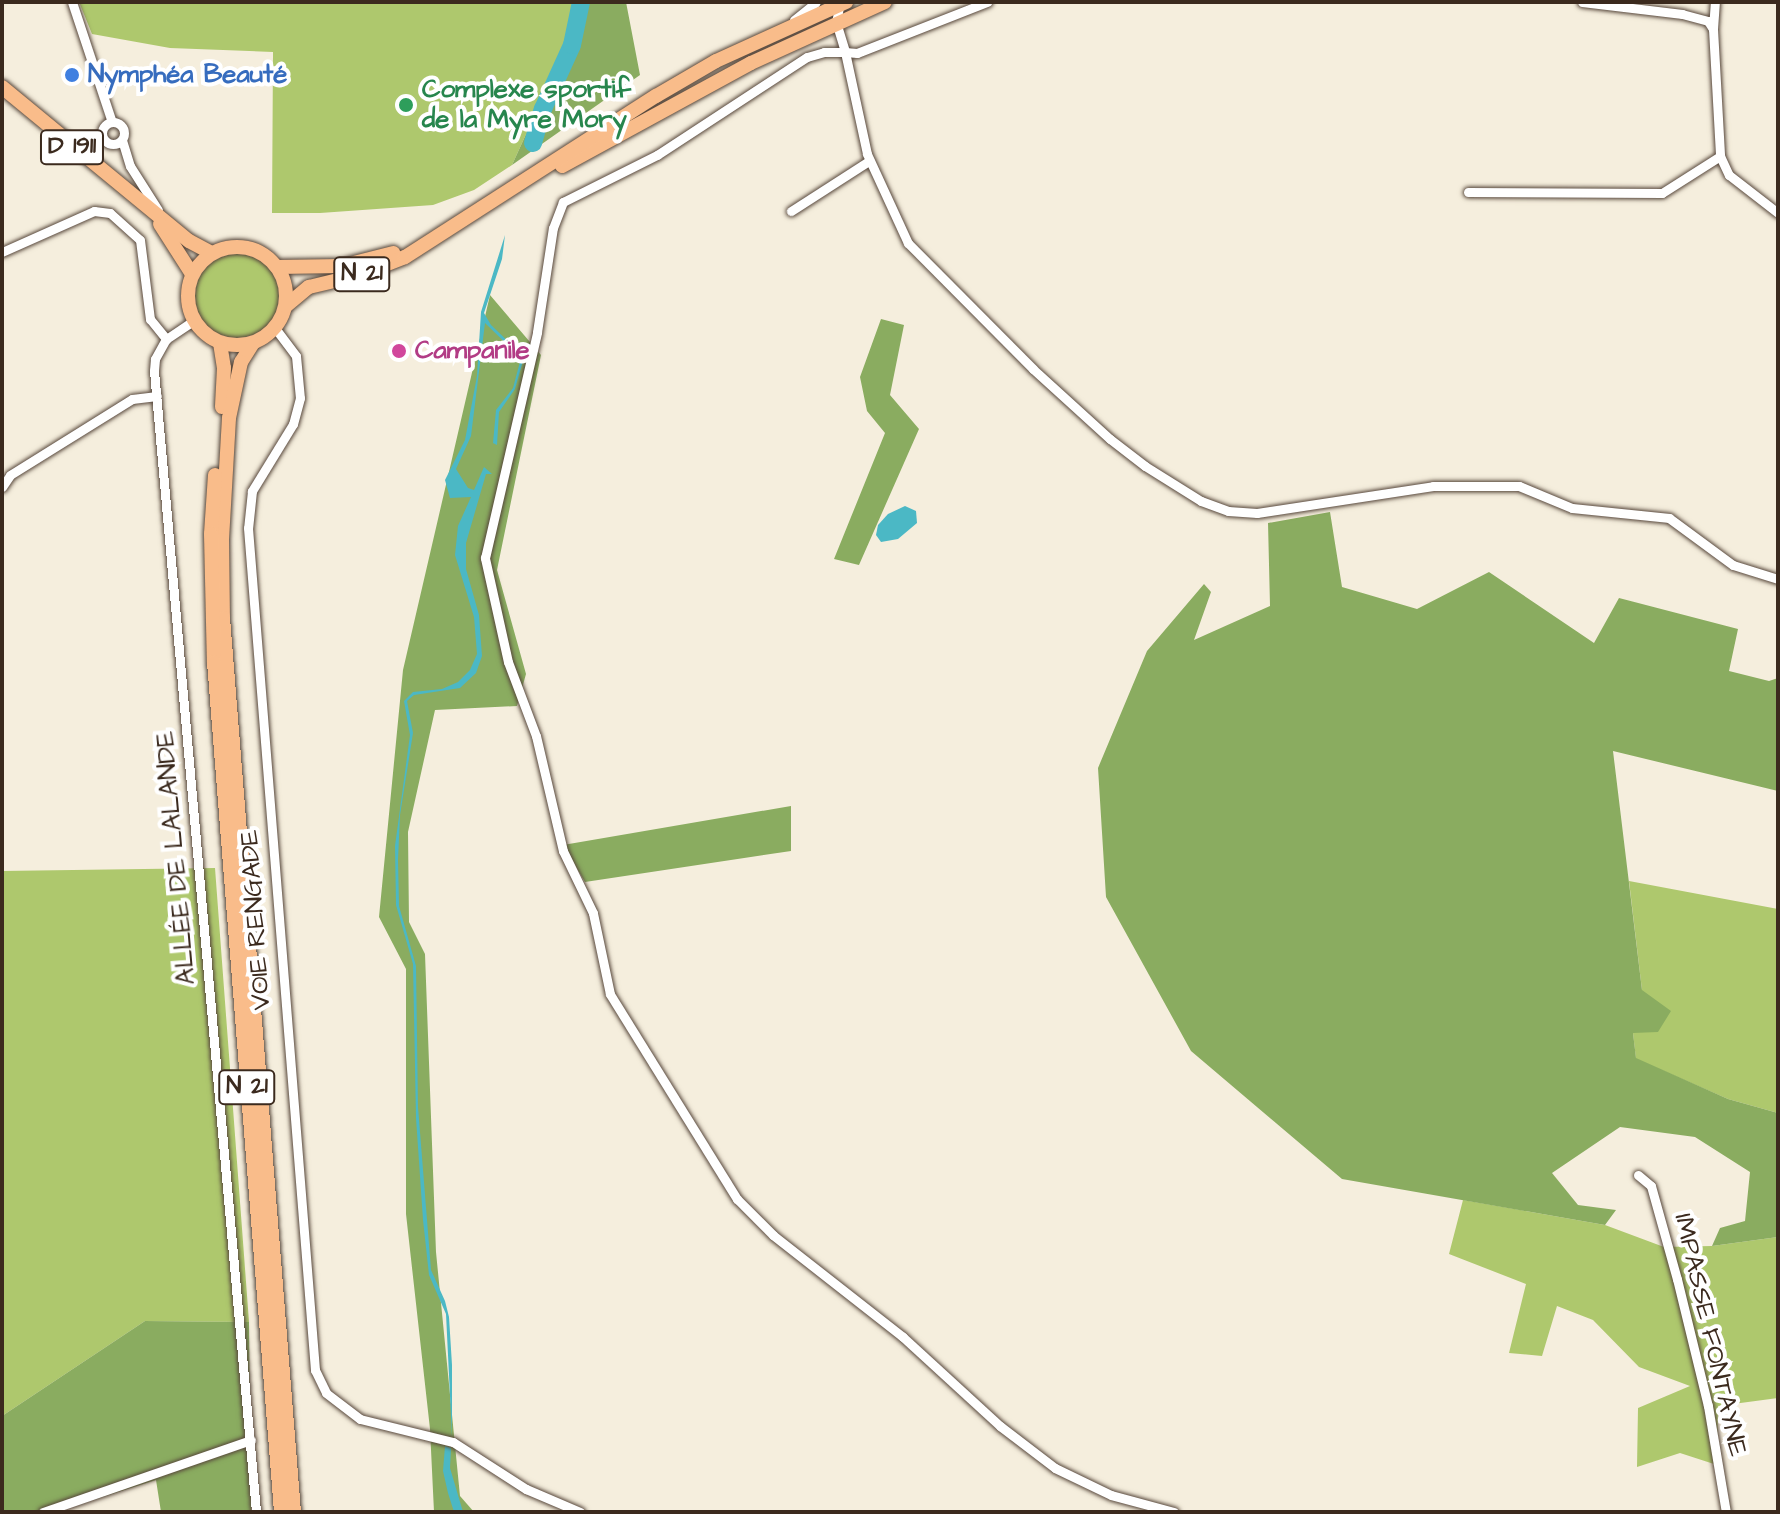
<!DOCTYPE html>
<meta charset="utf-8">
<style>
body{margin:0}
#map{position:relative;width:1780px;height:1514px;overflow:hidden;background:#f5eedd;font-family:"Architects Daughter",sans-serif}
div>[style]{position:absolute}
.green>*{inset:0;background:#aec86d}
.round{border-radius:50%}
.forest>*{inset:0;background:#8aac60}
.water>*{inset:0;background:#4bb8c5}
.river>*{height:18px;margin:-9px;padding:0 9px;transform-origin:9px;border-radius:9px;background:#4bb8c5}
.roads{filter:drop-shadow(0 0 2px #57473b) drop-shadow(0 0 2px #57473b)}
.minor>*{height:9px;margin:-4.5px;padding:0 4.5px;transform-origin:4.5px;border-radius:4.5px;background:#fff}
.minor>.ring{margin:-4.5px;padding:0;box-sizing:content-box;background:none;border:9px solid #fff;border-radius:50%}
.primary>*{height:14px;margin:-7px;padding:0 7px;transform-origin:7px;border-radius:7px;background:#f9bc8a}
.primary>.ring{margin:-7px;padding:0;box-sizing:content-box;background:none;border:14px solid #f9bc8a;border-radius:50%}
.trunk>*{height:14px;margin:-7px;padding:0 7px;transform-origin:7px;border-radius:7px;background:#f9bc8a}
.dots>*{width:22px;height:22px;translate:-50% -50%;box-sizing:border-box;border:4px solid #fff;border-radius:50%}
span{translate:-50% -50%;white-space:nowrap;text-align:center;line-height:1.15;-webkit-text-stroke:8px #fff;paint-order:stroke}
.shield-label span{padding:2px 6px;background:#fff;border:2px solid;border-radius:6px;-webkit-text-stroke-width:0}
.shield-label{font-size:24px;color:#3b2a1e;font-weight:700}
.shop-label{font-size:26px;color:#366cbe;font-weight:700}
.left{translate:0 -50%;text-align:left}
.leisure-label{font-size:26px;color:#27864d;font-weight:700}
.hotel-label{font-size:26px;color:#b23c85;font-weight:700}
.street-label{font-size:26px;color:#3b2a1e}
.frame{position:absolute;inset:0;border:4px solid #3b2a1e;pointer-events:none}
</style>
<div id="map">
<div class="green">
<div style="clip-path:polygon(79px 2px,580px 2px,571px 35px,512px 165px,474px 190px,433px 205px,320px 213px,272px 213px,273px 52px,170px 48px,92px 34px)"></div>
<div class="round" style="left:195px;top:254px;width:84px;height:84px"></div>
<div style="clip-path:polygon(215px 868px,249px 1322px,145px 1321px,2px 1416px,2px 871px)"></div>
<div style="clip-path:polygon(1629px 881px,1778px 909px,1778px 1113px,1728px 1099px,1636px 1059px,1633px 1033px,1642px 990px)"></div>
<div style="clip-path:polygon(1463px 1200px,1605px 1225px,1664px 1247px,1712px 1246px,1778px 1237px,1778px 1398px,1718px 1406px,1717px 1465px,1680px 1453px,1637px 1467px,1638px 1408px,1690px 1386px,1639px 1367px,1593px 1320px,1557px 1306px,1542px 1356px,1509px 1353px,1526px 1284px,1449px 1254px)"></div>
</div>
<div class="forest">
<div style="clip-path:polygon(580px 2px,626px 2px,640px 75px,512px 165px,571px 35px)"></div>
<div style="clip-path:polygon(490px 295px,541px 355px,497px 570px,526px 674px,517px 706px,435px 710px,408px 832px,409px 922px,425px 954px,436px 1252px,460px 1496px,474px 1512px,434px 1512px,430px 1429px,406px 1214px,406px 969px,379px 917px,403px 670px)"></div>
<div style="clip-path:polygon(881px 319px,904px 325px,890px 395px,919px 429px,859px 565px,834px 559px,885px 433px,867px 411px,860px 377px)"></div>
<div style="clip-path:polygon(1330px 512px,1342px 587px,1417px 609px,1489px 572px,1594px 643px,1619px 598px,1738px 629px,1729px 671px,1769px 681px,1778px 678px,1778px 791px,1613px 751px,1642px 990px,1671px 1011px,1658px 1032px,1633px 1033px,1636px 1058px,1728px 1099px,1778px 1113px,1778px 1237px,1712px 1246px,1720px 1228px,1745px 1221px,1750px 1172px,1695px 1137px,1620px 1127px,1552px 1173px,1578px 1205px,1616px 1210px,1605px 1225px,1342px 1179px,1191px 1051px,1106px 897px,1098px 768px,1147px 651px,1204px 584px,1211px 592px,1194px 640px,1270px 606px,1268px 523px)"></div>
<div style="clip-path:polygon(791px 806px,791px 851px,585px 882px,563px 845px)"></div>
<div style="clip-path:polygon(145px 1321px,249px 1322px,251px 1512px,161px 1512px,156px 1480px,55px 1512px,2px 1512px,2px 1416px)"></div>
</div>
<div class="water">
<div style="clip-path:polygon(505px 235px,502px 259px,484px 313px,491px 325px,521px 354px,523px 361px,515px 389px,499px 412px,497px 445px,493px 443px,496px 410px,513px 388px,521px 358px,485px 323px,471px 436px,456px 469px,468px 488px,474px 490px,484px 467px,492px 474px,486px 474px,466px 543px,466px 569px,479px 615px,482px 656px,476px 673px,460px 688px,414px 695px,407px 701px,413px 733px,400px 815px,398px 860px,399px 906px,416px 966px,418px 1107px,431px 1270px,445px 1301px,449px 1317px,452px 1365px,452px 1437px,446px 1314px,429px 1275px,423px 1220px,416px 1118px,413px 964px,396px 905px,395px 846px,410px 735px,404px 701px,413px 692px,442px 689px,458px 682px,470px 670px,477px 654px,474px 617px,455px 555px,458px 526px,471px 497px,450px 498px,445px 480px,465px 440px,477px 376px,481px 312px)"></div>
<div style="clip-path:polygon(905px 506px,916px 511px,917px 523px,898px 539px,881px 542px,876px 535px,878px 525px,888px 514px)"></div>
<div style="clip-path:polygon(445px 1446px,451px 1448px,450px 1468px,463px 1512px,454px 1512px,448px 1493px,443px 1471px)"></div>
</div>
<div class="river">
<div style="left:533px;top:143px;width:35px;rotate:-74deg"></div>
<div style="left:543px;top:109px;width:70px;rotate:-65.6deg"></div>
<div style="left:572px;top:45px;width:44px;rotate:-78.2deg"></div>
</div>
<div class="roads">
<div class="minor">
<div style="left:72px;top:2px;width:126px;rotate:71.6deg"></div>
<div style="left:840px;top:2px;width:20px;rotate:101deg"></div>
<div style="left:836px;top:22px;width:31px;rotate:73deg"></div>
<div style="left:845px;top:52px;width:12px;rotate:5deg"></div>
<div style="left:857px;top:53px;width:140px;rotate:-21.4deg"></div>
<div style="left:1582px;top:2px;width:101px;rotate:6.8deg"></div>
<div style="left:1682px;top:14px;width:27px;rotate:15deg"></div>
<div style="left:1708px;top:21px;width:9px;rotate:58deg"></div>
<div style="left:1713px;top:29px;width:127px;rotate:86.8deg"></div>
<div style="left:1720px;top:156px;width:21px;rotate:65deg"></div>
<div style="left:1729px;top:175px;width:62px;rotate:37.8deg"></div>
<div style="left:794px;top:20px;width:28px;rotate:-39deg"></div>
<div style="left:1713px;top:29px;width:27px;rotate:-86deg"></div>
<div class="ring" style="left:102px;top:122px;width:13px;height:13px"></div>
<div style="left:122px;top:140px;width:27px;rotate:73deg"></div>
<div style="left:130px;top:166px;width:52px;rotate:57.5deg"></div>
<div style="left:1468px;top:192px;width:194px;rotate:0.3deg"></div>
<div style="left:1662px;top:193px;width:69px;rotate:-32.5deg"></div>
<div style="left:791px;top:211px;width:93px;rotate:-32.7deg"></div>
<div style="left:2px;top:252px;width:101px;rotate:-24deg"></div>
<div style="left:94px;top:211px;width:16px;rotate:7deg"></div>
<div style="left:110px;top:213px;width:40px;rotate:42deg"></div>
<div style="left:140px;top:240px;width:80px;rotate:82.8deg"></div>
<div style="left:150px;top:319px;width:26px;rotate:51deg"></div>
<div style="left:193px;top:321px;width:32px;rotate:146deg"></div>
<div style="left:166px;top:339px;width:23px;rotate:119deg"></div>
<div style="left:155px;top:359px;width:12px;rotate:95deg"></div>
<div style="left:154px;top:371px;width:1146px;rotate:84.89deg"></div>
<div style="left:275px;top:328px;width:35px;rotate:53deg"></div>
<div style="left:296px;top:356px;width:42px;rotate:84.6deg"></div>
<div style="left:300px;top:398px;width:27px;rotate:105deg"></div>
<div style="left:293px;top:424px;width:79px;rotate:121.5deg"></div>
<div style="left:252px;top:491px;width:37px;rotate:96deg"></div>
<div style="left:248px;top:528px;width:845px;rotate:85.45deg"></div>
<div style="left:315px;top:1370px;width:25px;rotate:64deg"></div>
<div style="left:326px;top:1393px;width:43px;rotate:37.4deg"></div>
<div style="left:360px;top:1419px;width:96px;rotate:13.9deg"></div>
<div style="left:453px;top:1442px;width:87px;rotate:32.8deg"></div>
<div style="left:526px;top:1489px;width:59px;rotate:23.1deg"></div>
<div style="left:2px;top:487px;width:14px;rotate:-56deg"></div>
<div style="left:10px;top:475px;width:144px;rotate:-31.9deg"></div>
<div style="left:132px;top:399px;width:25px;rotate:-7deg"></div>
<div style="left:1638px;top:1175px;width:17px;rotate:40deg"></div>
<div style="left:1651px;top:1186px;width:97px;rotate:74.4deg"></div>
<div style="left:1677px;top:1279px;width:131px;rotate:76.3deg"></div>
<div style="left:1708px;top:1406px;width:108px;rotate:80.4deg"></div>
<div style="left:43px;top:1512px;width:220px;rotate:-19.1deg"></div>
<div style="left:1174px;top:1512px;width:65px;rotate:-164.9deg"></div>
<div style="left:1111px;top:1495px;width:62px;rotate:-154.3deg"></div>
<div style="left:1055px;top:1468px;width:69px;rotate:-142.6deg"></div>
<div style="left:1000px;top:1426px;width:132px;rotate:-137.5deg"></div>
<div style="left:903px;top:1337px;width:165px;rotate:-141.9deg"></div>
<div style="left:773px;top:1235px;width:51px;rotate:-135deg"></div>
<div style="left:737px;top:1199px;width:241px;rotate:-121.8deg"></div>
<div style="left:610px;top:994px;width:83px;rotate:-101.9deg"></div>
<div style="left:593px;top:913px;width:69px;rotate:-115.8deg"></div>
<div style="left:563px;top:851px;width:118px;rotate:-103.2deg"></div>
<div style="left:536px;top:736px;width:79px;rotate:-110.7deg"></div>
<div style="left:508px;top:662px;width:107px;rotate:-102.5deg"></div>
<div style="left:485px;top:558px;width:232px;rotate:-77deg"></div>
<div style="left:537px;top:332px;width:105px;rotate:-81.3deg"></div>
<div style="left:553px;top:228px;width:28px;rotate:-69deg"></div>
<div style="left:563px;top:202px;width:105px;rotate:-26.6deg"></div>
<div style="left:657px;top:155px;width:179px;rotate:-33.2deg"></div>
<div style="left:807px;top:57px;width:18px;rotate:-16deg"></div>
<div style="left:824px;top:52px;width:21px"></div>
<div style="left:845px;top:52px;width:104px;rotate:77.8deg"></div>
<div style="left:867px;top:154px;width:98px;rotate:65.3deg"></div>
<div style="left:908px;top:243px;width:177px;rotate:45.2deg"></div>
<div style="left:1033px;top:369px;width:104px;rotate:42.3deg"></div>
<div style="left:1110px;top:439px;width:44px;rotate:37.6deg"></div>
<div style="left:1145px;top:466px;width:66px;rotate:32deg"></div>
<div style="left:1201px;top:501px;width:29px;rotate:20deg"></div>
<div style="left:1228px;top:511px;width:29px;rotate:4deg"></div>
<div style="left:1257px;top:513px;width:178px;rotate:-8.7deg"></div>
<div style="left:1433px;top:486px;width:86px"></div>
<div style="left:1519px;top:486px;width:57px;rotate:22.5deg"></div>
<div style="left:1572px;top:508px;width:98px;rotate:5.9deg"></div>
<div style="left:1669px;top:518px;width:79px;rotate:36.3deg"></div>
<div style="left:1733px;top:565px;width:47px;rotate:17.3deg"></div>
</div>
<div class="primary">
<div style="left:2px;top:87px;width:242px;rotate:39.5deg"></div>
<div style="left:189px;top:241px;width:26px;rotate:28deg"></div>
<div style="left:562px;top:166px;width:215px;rotate:-28.6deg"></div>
<div style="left:751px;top:63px;width:147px;rotate:-24.5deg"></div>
<div style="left:160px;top:224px;width:59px;rotate:57.4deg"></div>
<div class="ring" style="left:188px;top:247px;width:84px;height:84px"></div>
<div style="left:277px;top:267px;width:65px;rotate:-0.9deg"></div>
<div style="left:342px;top:266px;width:53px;rotate:-14.3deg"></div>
<div style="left:286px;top:306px;width:30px;rotate:-40deg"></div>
<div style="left:309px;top:287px;width:51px;rotate:-13.5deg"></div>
<div style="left:359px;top:275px;width:49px;rotate:-21.4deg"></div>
<div style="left:405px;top:257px;width:298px;rotate:-32.7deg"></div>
<div style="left:656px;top:96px;width:69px;rotate:-30.3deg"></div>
<div style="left:716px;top:61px;width:143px;rotate:-24.4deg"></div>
</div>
<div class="trunk">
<div style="left:220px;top:343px;width:25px;rotate:81deg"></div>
<div style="left:224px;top:368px;width:39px;rotate:93deg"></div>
<div style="left:253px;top:343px;width:22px;rotate:122deg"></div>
<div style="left:241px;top:362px;width:57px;rotate:102.1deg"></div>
<div style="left:229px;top:418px;width:122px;rotate:93.3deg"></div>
<div style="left:222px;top:540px;width:78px;rotate:89.3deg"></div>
<div style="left:223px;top:618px;width:897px;rotate:85.46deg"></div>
<div style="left:215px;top:475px;width:59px;rotate:93.9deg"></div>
<div style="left:211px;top:534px;width:128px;rotate:88.7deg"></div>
<div style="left:214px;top:662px;width:853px;rotate:85.49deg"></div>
</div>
</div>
<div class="dots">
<div style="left:72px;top:75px;background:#3f7fe0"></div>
<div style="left:406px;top:105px;background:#2e9e5b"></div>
<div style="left:399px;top:351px;background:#d1479c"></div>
</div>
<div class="shield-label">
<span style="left:72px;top:147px">D 1911</span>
<span style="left:362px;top:274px">N 21</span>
<span style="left:247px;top:1087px">N 21</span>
</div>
<div class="shop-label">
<span class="left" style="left:88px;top:75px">Nymphéa Beauté</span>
</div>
<div class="leisure-label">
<span class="left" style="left:422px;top:105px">Complexe sportif<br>de la Myre Mory</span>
</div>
<div class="hotel-label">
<span class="left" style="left:415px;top:351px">Campanile</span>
</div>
<div class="street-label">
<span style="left:176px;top:858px;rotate:-95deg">ALLÉE DE LALANDE</span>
<span style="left:256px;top:920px;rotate:-94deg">VOIE RENGADE</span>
<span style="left:1710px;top:1335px;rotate:77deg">IMPASSE FONTAYNE</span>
</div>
<div class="frame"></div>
</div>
